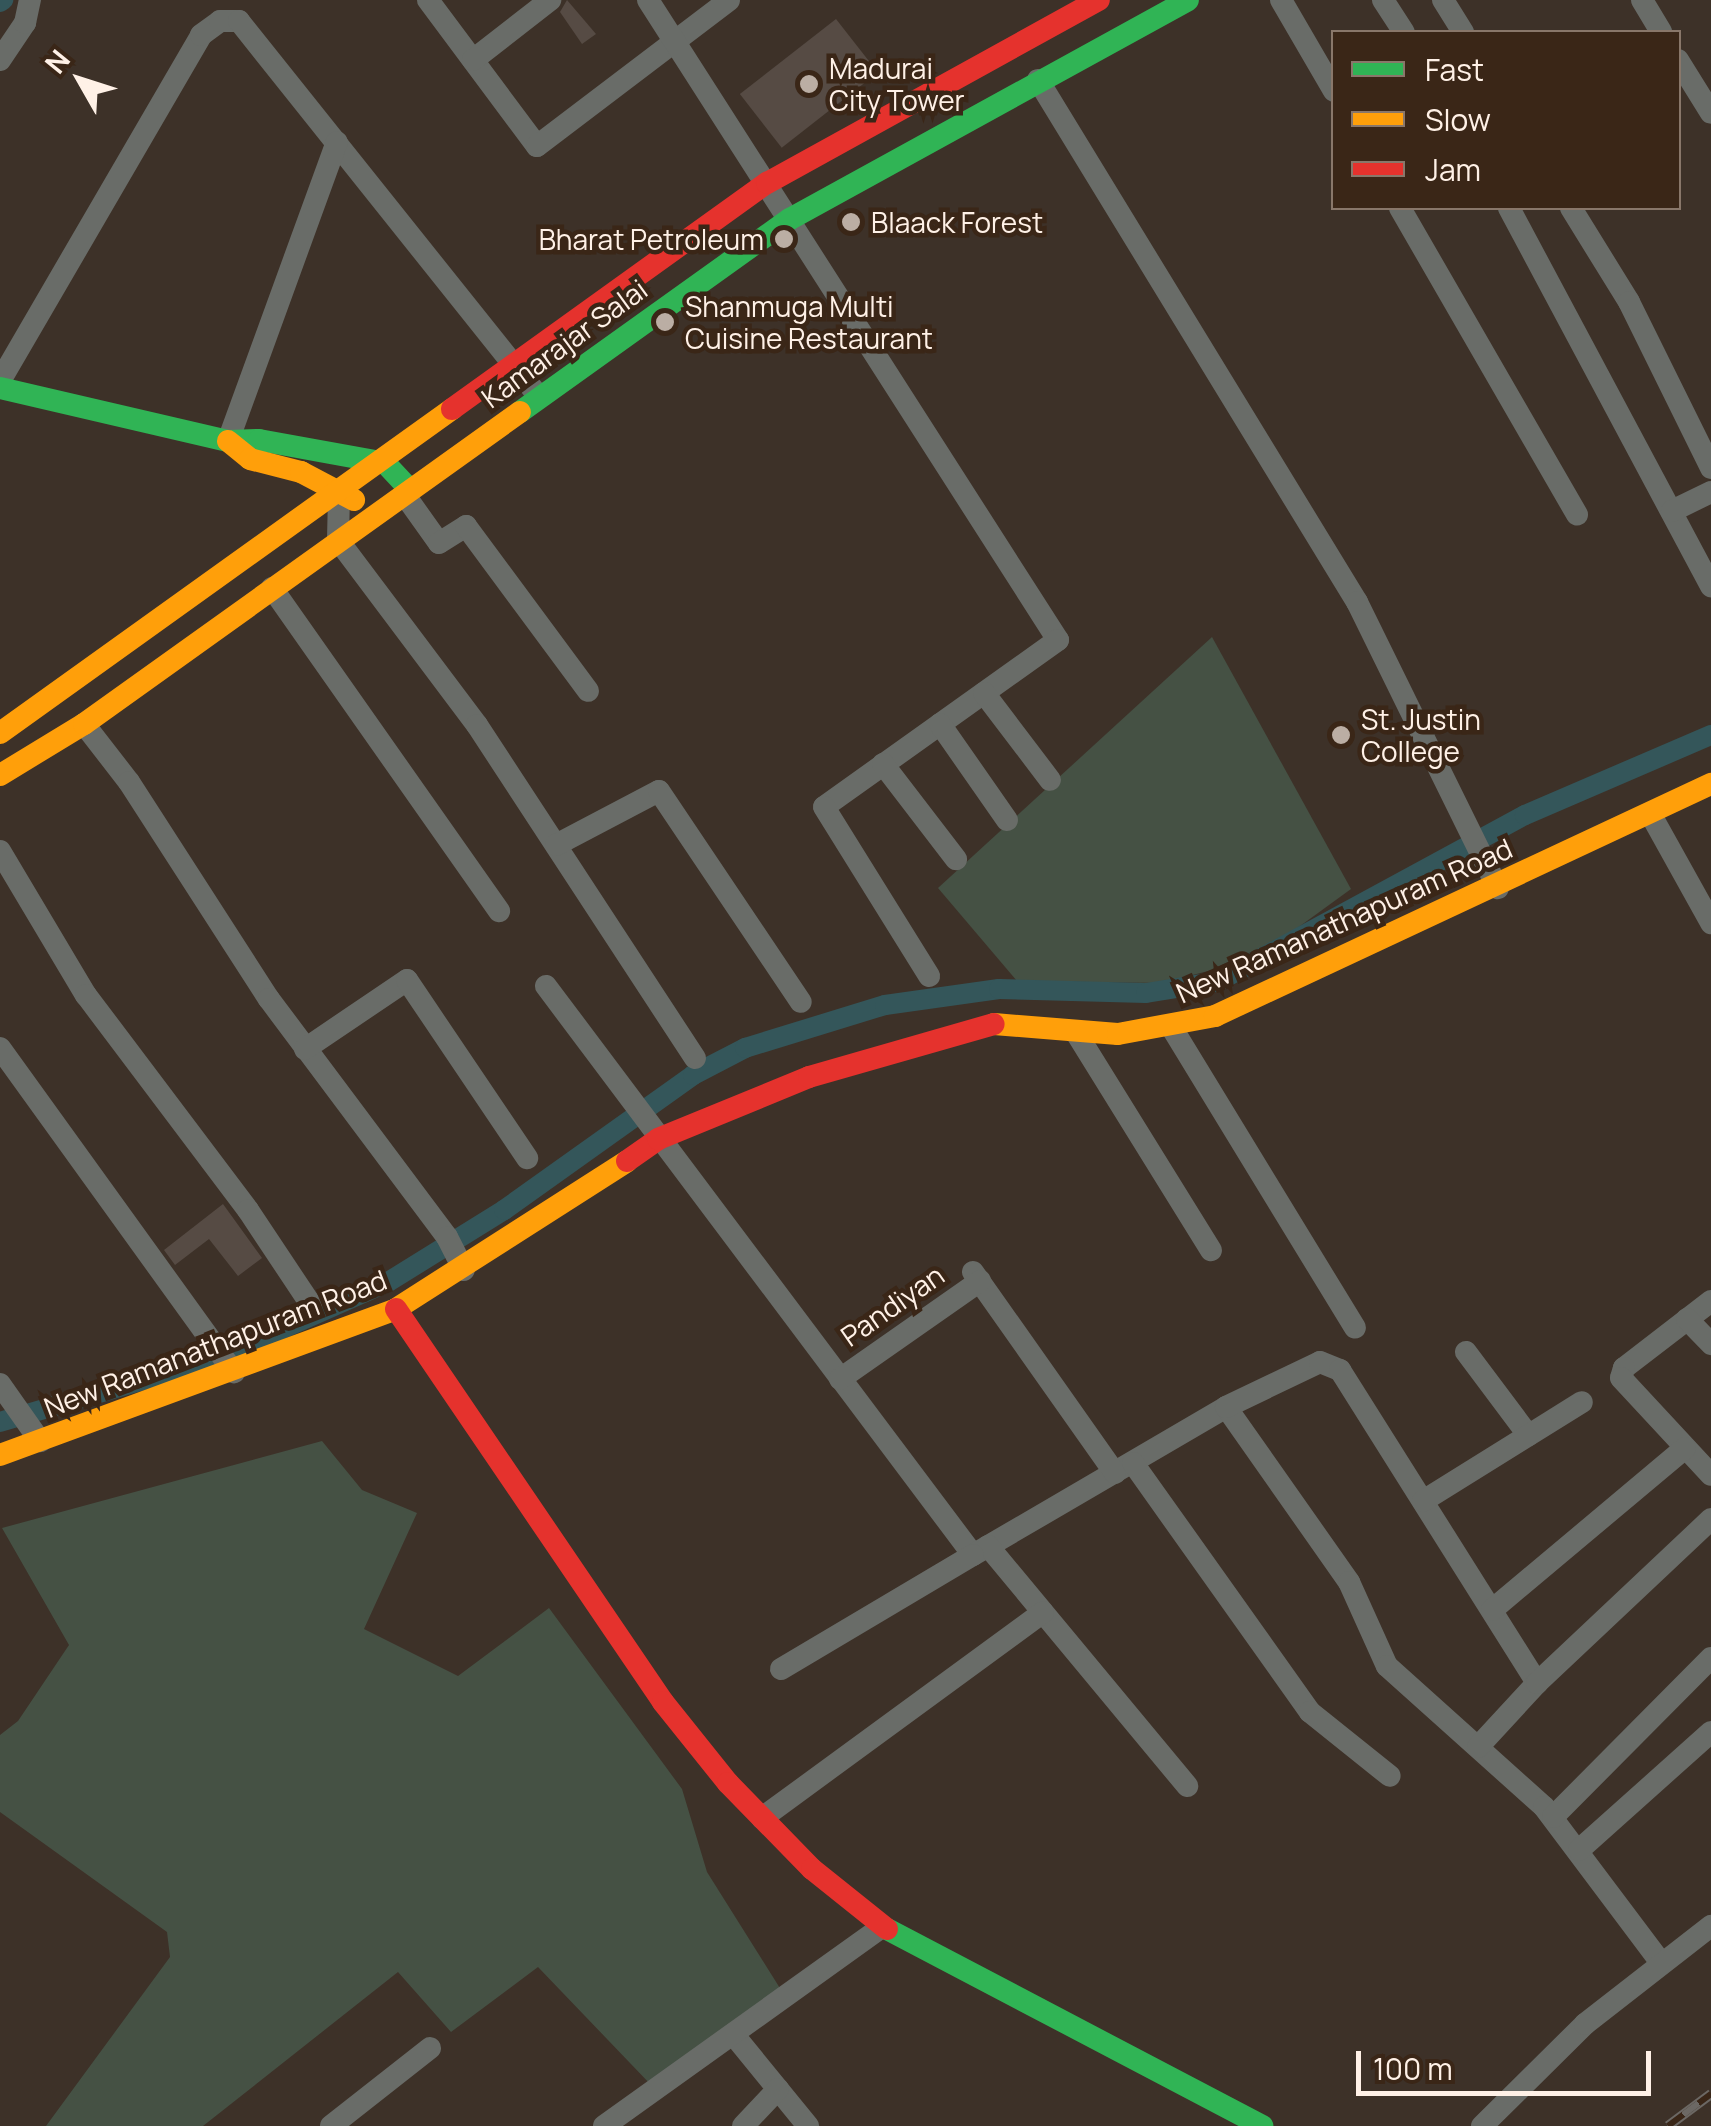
<!DOCTYPE html>
<style>
body{margin:0}
#map{position:relative;width:1711px;height:2126px;overflow:hidden;background:#3d3128;font-family:Manrope,sans-serif}
div>[style]{position:absolute}
.green>*{inset:0;background:#455144}
.canal>*{height:20px;margin:-10px;padding:0 10px;transform-origin:10px;border-radius:10px;background:#34565a}
.building>*{inset:0;background:#564b44;transform-origin:0 0}
.street>*{height:22px;margin:-11px;padding:0 11px;transform-origin:11px;border-radius:11px;background:#696c68}
.fast>*{height:22px;margin:-11px;padding:0 11px;transform-origin:11px;border-radius:11px;background:#30b455}
.slow>*{height:22px;margin:-11px;padding:0 11px;transform-origin:11px;border-radius:11px;background:#ff9f0a}
.jam>*{height:22px;margin:-11px;padding:0 11px;transform-origin:11px;border-radius:11px;background:#e5322d}
.rail>*{height:10px;margin-top:-5px;transform-origin:0;background:repeating-linear-gradient(90deg,#3a2617 0 19px,#6c6864 0 38px);box-sizing:border-box;border-block:2px solid #6c6864}
.dots>*{width:28px;height:28px;translate:-50% -50%;box-sizing:border-box;border:5px solid #3a2617;border-radius:50%}
span{translate:-50% -50%;white-space:nowrap;text-align:center;line-height:1.15;-webkit-text-stroke:9px #3a2617;paint-order:stroke}
.poi-label{font-size:28px;color:#fff1e7}
.left{translate:0 -50%;text-align:left}
.right{translate:-100% -50%;text-align:right}
.street-label{font-size:28px;color:#fff1e7}
.legend{position:absolute;left:1331px;top:30px;width:350px;height:180px;box-sizing:border-box;background:#3a2617;border:2px solid #89776a;margin:0;padding:12px 18px;list-style:none;font-size:30px;color:#fff1e7}
.legend li{display:flex;align-items:center;gap:20px;height:50px}
.legend b{width:50px;border:2px solid #89776a}
.north{position:absolute;left:30px;top:30px;width:100px;height:100px;-webkit-text-stroke:8px #3a2617;paint-order:stroke;rotate:309deg;font-size:28px;font-weight:700;line-height:40px;text-align:center;color:#fff1e7}
.north::after{content:'';display:block;margin:auto;width:35px;height:45px;background:#fff1e7;clip-path:polygon(50% 0,100% 100%,50% 72%,0 100%)}
.scale{position:absolute;left:1356px;top:2051px;width:295px;height:45px;box-sizing:border-box;border:5px solid #fff1e7;border-top:0;padding-left:12px;font-size:30px;line-height:35px;white-space:nowrap;color:#fff1e7;-webkit-text-stroke:8px #3a2617;paint-order:stroke}
</style>
<div id="map">
<div class="green">
<div style="clip-path:polygon(1212px 637px,1351px 889px,1285px 937px,1208px 971px,1162px 983px,1017px 981px,938px 888px)"></div>
<div style="clip-path:polygon(322px 1441px,362px 1490px,417px 1513px,364px 1629px,458px 1676px,549px 1608px,682px 1789px,707px 1872px,783px 1993px,653px 2087px,538px 1967px,451px 2032px,398px 1972px,203px 2126px,46px 2126px,170px 1957px,167px 1932px,0 1812px,0 1735px,18px 1721px,69px 1645px,2px 1528px)"></div>
</div>
<div class="canal">
<div style="left:0;top:2px;width:4px;rotate:-34deg"></div>
<div style="left:0;top:1422px;width:224px;rotate:-16.3deg"></div>
<div style="left:215px;top:1359px;width:189px;rotate:-24deg"></div>
<div style="left:388px;top:1282px;width:137px;rotate:-31.8deg"></div>
<div style="left:504px;top:1210px;width:232px;rotate:-35.5deg"></div>
<div style="left:693px;top:1075px;width:59px;rotate:-27.4deg"></div>
<div style="left:745px;top:1048px;width:146px;rotate:-17.1deg"></div>
<div style="left:885px;top:1005px;width:115px;rotate:-8deg"></div>
<div style="left:999px;top:989px;width:147px;rotate:1.6deg"></div>
<div style="left:1146px;top:993px;width:74px;rotate:-9.3deg"></div>
<div style="left:1219px;top:981px;width:348px;rotate:-28.5deg"></div>
<div style="left:1525px;top:815px;width:202px;rotate:-23.3deg"></div>
</div>
<div class="building">
<div style="clip-path:polygon(567px 0,596px 34px,582px 44px,560px 12px)"></div>
<div style="left:836px;top:19px;width:68px;height:122px;rotate:52deg"></div>
<div style="clip-path:polygon(223px 1204px,262px 1258px,238px 1276px,209px 1239px,175px 1265px,164px 1250px)"></div>
</div>
<div class="street">
<div style="left:428px;top:0;width:182px;rotate:53.3deg"></div>
<div style="left:537px;top:146px;width:241px;rotate:-37.2deg"></div>
<div style="left:648px;top:0;width:760px;rotate:57.36deg"></div>
<div style="left:1058px;top:640px;width:287px;rotate:144.5deg"></div>
<div style="left:824px;top:807px;width:199px;rotate:58.1deg"></div>
<div style="left:1281px;top:0;width:105px;rotate:59.8deg"></div>
<div style="left:1383px;top:0;width:38px;rotate:57deg"></div>
<div style="left:1443px;top:0;width:38px;rotate:58deg"></div>
<div style="left:1642px;top:0;width:37px;rotate:59deg"></div>
<div style="left:0;top:60px;width:45px;rotate:-56deg"></div>
<div style="left:25px;top:23px;width:24px;rotate:-78deg"></div>
<div style="left:473px;top:60px;width:98px;rotate:-37.9deg"></div>
<div style="left:1678px;top:60px;width:62px;rotate:58.1deg"></div>
<div style="left:1038px;top:80px;width:612px;rotate:58.57deg"></div>
<div style="left:1357px;top:602px;width:319px;rotate:63.8deg"></div>
<div style="left:1400px;top:208px;width:354px;rotate:60deg"></div>
<div style="left:1509px;top:208px;width:429px;rotate:61.9deg"></div>
<div style="left:1571px;top:208px;width:110px;rotate:58.3deg"></div>
<div style="left:1629px;top:302px;width:185px;rotate:63.7deg"></div>
<div style="left:0;top:381px;width:400px;rotate:-59.8deg"></div>
<div style="left:201px;top:35px;width:24px;rotate:-36deg"></div>
<div style="left:220px;top:21px;width:19px"></div>
<div style="left:239px;top:21px;width:481px;rotate:51.4deg"></div>
<div style="left:228px;top:441px;width:318px;rotate:-70deg"></div>
<div style="left:404px;top:494px;width:60px;rotate:54.5deg"></div>
<div style="left:439px;top:543px;width:32px;rotate:-32deg"></div>
<div style="left:466px;top:526px;width:205px;rotate:53.5deg"></div>
<div style="left:339px;top:495px;width:45px;rotate:91.3deg"></div>
<div style="left:338px;top:540px;width:231px;rotate:53.1deg"></div>
<div style="left:477px;top:725px;width:398px;rotate:56.8deg"></div>
<div style="left:1672px;top:511px;width:43px;rotate:-26deg"></div>
<div style="left:272px;top:588px;width:395px;rotate:54.9deg"></div>
<div style="left:984px;top:693px;width:109px;rotate:52.8deg"></div>
<div style="left:84px;top:724px;width:73px;rotate:52.2deg"></div>
<div style="left:129px;top:782px;width:258px;rotate:57.2deg"></div>
<div style="left:269px;top:999px;width:297px;rotate:53.2deg"></div>
<div style="left:447px;top:1237px;width:37px;rotate:63deg"></div>
<div style="left:940px;top:724px;width:117px;rotate:55.1deg"></div>
<div style="left:883px;top:764px;width:120px;rotate:52.5deg"></div>
<div style="left:1651px;top:815px;width:124px;rotate:60.9deg"></div>
<div style="left:556px;top:845px;width:116px;rotate:-27.7deg"></div>
<div style="left:659px;top:791px;width:254px;rotate:56.1deg"></div>
<div style="left:0;top:851px;width:168px;rotate:59.2deg"></div>
<div style="left:86px;top:995px;width:269px;rotate:53deg"></div>
<div style="left:248px;top:1210px;width:114px;rotate:56.4deg"></div>
<div style="left:546px;top:986px;width:711px;rotate:53.11deg"></div>
<div style="left:973px;top:1555px;width:293px;rotate:-30.3deg"></div>
<div style="left:1226px;top:1407px;width:214px;rotate:54.9deg"></div>
<div style="left:1349px;top:1582px;width:92px;rotate:65.7deg"></div>
<div style="left:1387px;top:1666px;width:211px;rotate:41.9deg"></div>
<div style="left:1544px;top:1807px;width:195px;rotate:53.1deg"></div>
<div style="left:1172px;top:1028px;width:351px;rotate:58.6deg"></div>
<div style="left:1075px;top:1031px;width:258px;rotate:58.2deg"></div>
<div style="left:0;top:1048px;width:400px;rotate:54.2deg"></div>
<div style="left:305px;top:1049px;width:123px;rotate:-34.1deg"></div>
<div style="left:407px;top:980px;width:215px;rotate:56deg"></div>
<div style="left:973px;top:1272px;width:246px;rotate:54.8deg"></div>
<div style="left:1711px;top:1301px;width:110px;rotate:142.4deg"></div>
<div style="left:1624px;top:1368px;width:10px;rotate:107deg"></div>
<div style="left:1621px;top:1378px;width:132px;rotate:47.1deg"></div>
<div style="left:1687px;top:1319px;width:35px;rotate:46deg"></div>
<div style="left:1466px;top:1352px;width:104px;rotate:53.2deg"></div>
<div style="left:840px;top:1379px;width:171px;rotate:-35deg"></div>
<div style="left:0;top:1384px;width:70px;rotate:54.9deg"></div>
<div style="left:1226px;top:1407px;width:104px;rotate:-25.6deg"></div>
<div style="left:1320px;top:1362px;width:22px;rotate:22deg"></div>
<div style="left:1340px;top:1370px;width:370px;rotate:57.8deg"></div>
<div style="left:1537px;top:1683px;width:87px;rotate:132.7deg"></div>
<div style="left:1133px;top:1463px;width:305px;rotate:54.6deg"></div>
<div style="left:1310px;top:1712px;width:102px;rotate:38.7deg"></div>
<div style="left:1423px;top:1501px;width:187px;rotate:-31.9deg"></div>
<div style="left:988px;top:1546px;width:312px;rotate:50.3deg"></div>
<div style="left:1492px;top:1610px;width:252px;rotate:-40deg"></div>
<div style="left:781px;top:1669px;width:223px;rotate:-30.7deg"></div>
<div style="left:1537px;top:1683px;width:239px;rotate:-43.3deg"></div>
<div style="left:1553px;top:1817px;width:224px;rotate:-45.2deg"></div>
<div style="left:762px;top:1818px;width:348px;rotate:-36.2deg"></div>
<div style="left:1579px;top:1850px;width:177px;rotate:-41.8deg"></div>
<div style="left:733px;top:2034px;width:119px;rotate:50.8deg"></div>
<div style="left:331px;top:2126px;width:126px;rotate:-38.2deg"></div>
<div style="left:604px;top:2126px;width:342px;rotate:-35.6deg"></div>
<div style="left:743px;top:2126px;width:51px;rotate:-46.6deg"></div>
<div style="left:1482px;top:2126px;width:145px;rotate:-44.7deg"></div>
<div style="left:1585px;top:2024px;width:160px;rotate:-37.9deg"></div>
</div>
<div class="fast">
<div style="left:0;top:388px;width:234px;rotate:13.1deg"></div>
<div style="left:228px;top:441px;width:31px;rotate:-2deg"></div>
<div style="left:259px;top:440px;width:128px;rotate:10.3deg"></div>
<div style="left:385px;top:463px;width:37px;rotate:47deg"></div>
<div style="left:520px;top:412px;width:332px;rotate:-35.6deg"></div>
<div style="left:790px;top:219px;width:454px;rotate:-28.8deg"></div>
<div style="left:887px;top:1929px;width:424px;rotate:27.7deg"></div>
</div>
<div class="slow">
<div style="left:228px;top:441px;width:28px;rotate:39deg"></div>
<div style="left:250px;top:459px;width:53px;rotate:14.3deg"></div>
<div style="left:301px;top:472px;width:60px;rotate:27.8deg"></div>
<div style="left:0;top:733px;width:556px;rotate:-35.63deg"></div>
<div style="left:0;top:775px;width:98px;rotate:-31.3deg"></div>
<div style="left:84px;top:724px;width:536px;rotate:-35.59deg"></div>
<div style="left:994px;top:1024px;width:124px;rotate:4.6deg"></div>
<div style="left:1118px;top:1034px;width:99px;rotate:-10.5deg"></div>
<div style="left:1215px;top:1016px;width:548px;rotate:-25.07deg"></div>
<div style="left:0;top:1455px;width:422px;rotate:-20.2deg"></div>
<div style="left:396px;top:1309px;width:274px;rotate:-32.6deg"></div>
</div>
<div class="jam">
<div style="left:452px;top:409px;width:388px;rotate:-35.7deg"></div>
<div style="left:767px;top:183px;width:379px;rotate:-28.9deg"></div>
<div style="left:627px;top:1161px;width:38px;rotate:-35deg"></div>
<div style="left:658px;top:1139px;width:163px;rotate:-22.3deg"></div>
<div style="left:809px;top:1077px;width:192px;rotate:-16deg"></div>
<div style="left:396px;top:1309px;width:475px;rotate:55.8deg"></div>
<div style="left:663px;top:1702px;width:104px;rotate:51.3deg"></div>
<div style="left:728px;top:1783px;width:120px;rotate:45.7deg"></div>
<div style="left:812px;top:1869px;width:96px;rotate:38.7deg"></div>
</div>
<div class="rail">
<div style="left:1668px;top:2126px;width:54px;rotate:-36.7deg"></div>
</div>
<div class="dots">
<div style="left:809px;top:84px;background:#bbaea4"></div>
<div style="left:851px;top:222px;background:#bbaea4"></div>
<div style="left:784px;top:239px;background:#bbaea4"></div>
<div style="left:665px;top:322px;background:#bbaea4"></div>
<div style="left:1341px;top:735px;background:#bbaea4"></div>
</div>
<div class="poi-label">
<span class="left" style="left:829px;top:84px">Madurai<br>City Tower</span>
<span class="left" style="left:871px;top:222px">Blaack Forest</span>
<span class="right" style="left:764px;top:239px">Bharat Petroleum</span>
<span class="left" style="left:685px;top:322px">Shanmuga Multi<br>Cuisine Restaurant</span>
<span class="left" style="left:1361px;top:735px">St. Justin<br>College</span>
</div>
<div class="street-label">
<span style="left:564px;top:343px;rotate:-36deg">Kamarajar Salai</span>
<span style="left:1344px;top:920px;rotate:-24deg">New Ramanathapuram Road</span>
<span style="left:892px;top:1305px;rotate:-35deg">Pandiyan</span>
<span style="left:215px;top:1343px;rotate:-21deg">New Ramanathapuram Road</span>
</div>
<ul class="legend">
<li><b style="height:12px;background:#30b455"></b>Fast</li>
<li><b style="height:12px;background:#ff9f0a"></b>Slow</li>
<li><b style="height:12px;background:#e5322d"></b>Jam</li>
</ul>
<div class="north">N</div>
<div class="scale">100 m</div>
</div>
